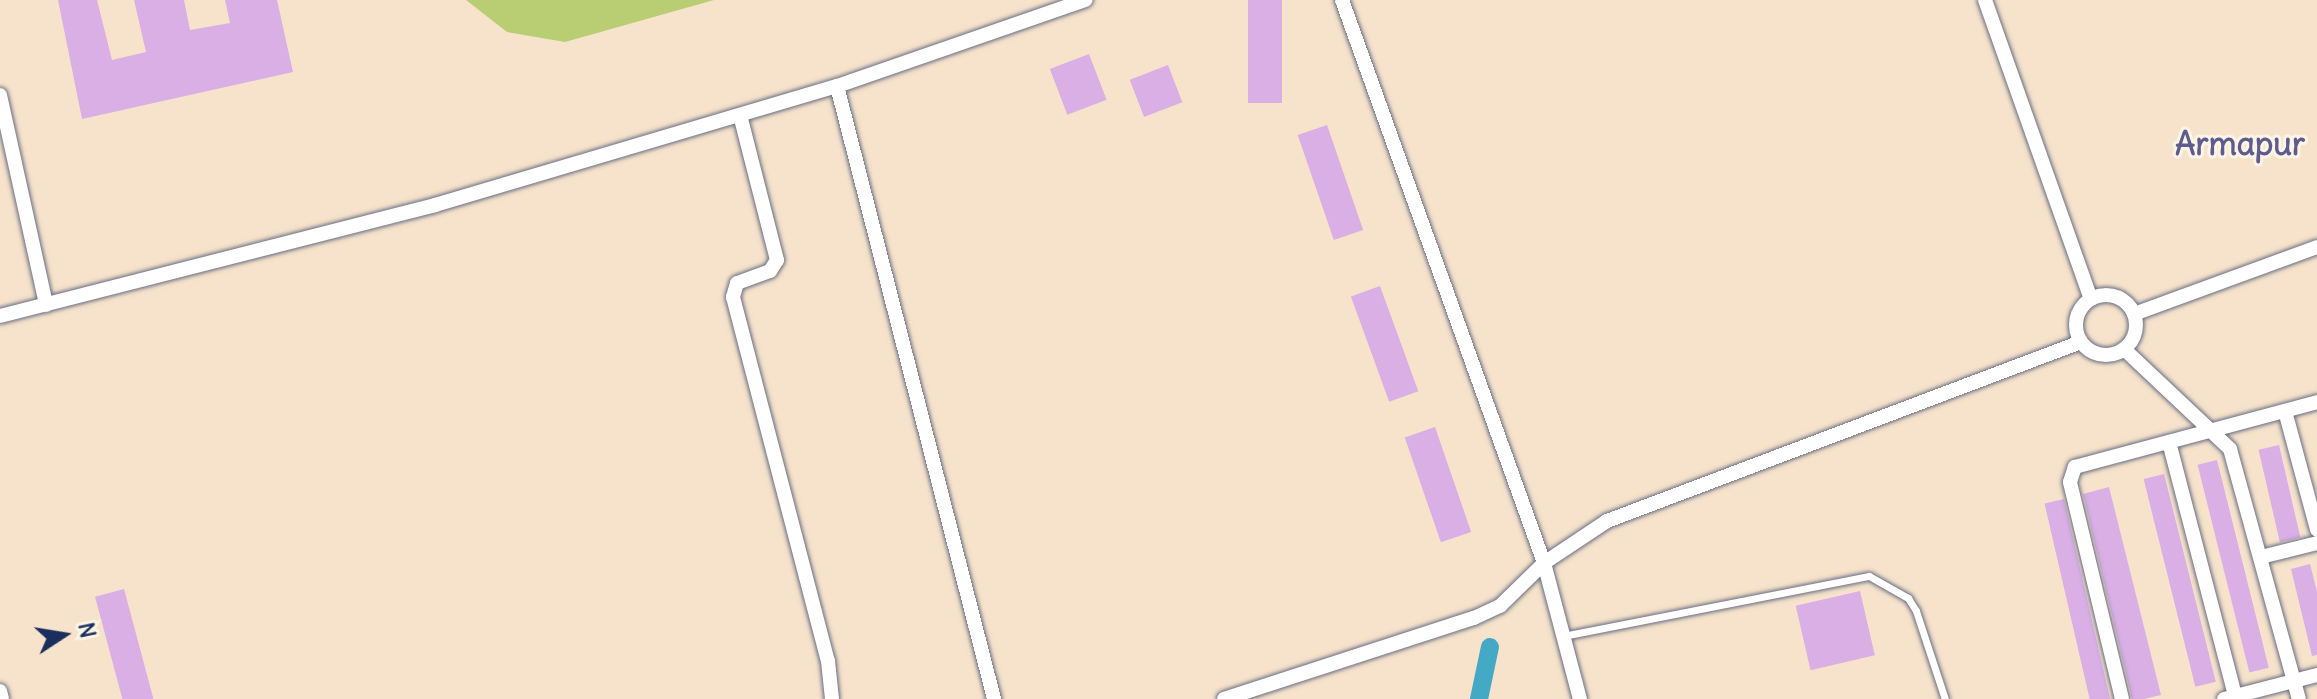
<!DOCTYPE html>
<style>
body{margin:0}
#map{position:relative;width:2317px;height:699px;overflow:hidden;background:#f7e3cb;font-family:Delius,sans-serif}
div>[style]{position:absolute}
.green>*{inset:0;background:#b9ce73}
.canal>*{height:18px;margin:-9px;padding:0 9px;transform-origin:9px;border-radius:9px;background:#44a9c4}
.building>*{inset:0;background:#d9afe6;transform-origin:0 0}
.roads{filter:drop-shadow(0 0 2px #686e84) drop-shadow(0 0 2px #686e84)}
.service>*{height:7px;margin:-3.5px;padding:0 3.5px;transform-origin:3.5px;border-radius:3.5px;background:#fff}
.minor>*{height:14px;margin:-7px;padding:0 7px;transform-origin:7px;border-radius:7px;background:#fff}
.minor>.ring{margin:-7px;padding:0;box-sizing:content-box;background:none;border:14px solid #fff;border-radius:50%}
span{translate:-50% -50%;white-space:nowrap;text-align:center;line-height:1.15;-webkit-text-stroke:6px #fcf5e5;paint-order:stroke}
.district-label{font-size:32px;color:#5e5c8e;font-weight:700}
.north{position:absolute;left:24px;top:595px;width:80px;height:80px;-webkit-text-stroke:6px #fcf5e5;paint-order:stroke;rotate:78deg;font-size:22px;font-weight:700;line-height:32px;text-align:center;color:#1b2f5e}
.north::after{content:'';display:block;margin:auto;width:28px;height:36px;background:#1b2f5e;clip-path:polygon(50% 0,100% 100%,50% 72%,0 100%)}
</style>
<div id="map">
<div class="green">
<div style="clip-path:polygon(466px 0,714px 0,565px 42px,507px 32px)"></div>
</div>
<div class="canal">
<div style="left:1479px;top:699px;width:53px;rotate:-78.1deg"></div>
</div>
<div class="building">
<div style="clip-path:polygon(58px 0,97px 0,112px 60px,146px 52px,134px 0,184px 0,190px 30px,230px 23px,225px 0,277px 0,293px 72px,82px 119px)"></div>
<div style="left:1248px;top:0;width:34px;height:103px"></div>
<div style="left:1089px;top:54px;width:49px;height:42px;rotate:69deg"></div>
<div style="left:1168px;top:65px;width:40px;height:41px;rotate:69deg"></div>
<div style="left:1327px;top:125px;width:111px;height:31px;rotate:71deg"></div>
<div style="left:1380px;top:286px;width:112px;height:31px;rotate:70deg"></div>
<div style="left:1435px;top:427px;width:111px;height:32px;rotate:71deg"></div>
<div style="left:2279px;top:445px;width:95px;height:21px;rotate:77deg"></div>
<div style="left:2217px;top:460px;width:214px;height:20px;rotate:76deg"></div>
<div style="left:2164px;top:474px;width:214px;height:21px;rotate:76deg"></div>
<div style="clip-path:polygon(2109px 487px,2161px 695px,2144px 699px,2132px 699px,2083px 494px)"></div>
<div style="left:2064px;top:499px;width:206px;height:20px;rotate:77deg"></div>
<div style="clip-path:polygon(2310px 564px,2317px 592px,2317px 655px,2312px 656px,2291px 569px)"></div>
<div style="left:124px;top:589px;width:114px;height:30px;rotate:75deg"></div>
<div style="left:1860px;top:591px;width:66px;height:66px;rotate:77deg"></div>
</div>
<div class="roads">
<div class="service">
<div style="left:1563px;top:636px;width:312px;rotate:-11.1deg"></div>
<div style="left:1869px;top:576px;width:45px;rotate:29.4deg"></div>
<div style="left:1908px;top:598px;width:15px;rotate:58deg"></div>
<div style="left:1916px;top:611px;width:93px;rotate:71.8deg"></div>
</div>
<div class="minor">
<div style="left:1342px;top:0;width:598px;rotate:70.26deg"></div>
<div style="left:1544px;top:563px;width:141px;rotate:75.2deg"></div>
<div style="left:1985px;top:0;width:317px;rotate:70.5deg"></div>
<div style="left:837px;top:86px;width:633px;rotate:75.63deg"></div>
<div style="left:0;top:95px;width:215px;rotate:77.6deg"></div>
<div style="left:740px;top:115px;width:150px;rotate:75.7deg"></div>
<div style="left:777px;top:260px;width:13px;rotate:122deg"></div>
<div style="left:770px;top:271px;width:35px;rotate:160deg"></div>
<div style="left:737px;top:283px;width:15px;rotate:106deg"></div>
<div style="left:733px;top:297px;width:376px;rotate:75.4deg"></div>
<div style="left:828px;top:661px;width:38px;rotate:84deg"></div>
<div class="ring" style="left:2076px;top:295px;width:46px;height:46px"></div>
<div style="left:2134px;top:314px;width:195px;rotate:-20.1deg"></div>
<div style="left:0;top:316px;width:449px;rotate:-14.3deg"></div>
<div style="left:435px;top:205px;width:419px;rotate:-16.5deg"></div>
<div style="left:837px;top:86px;width:263px;rotate:-19.1deg"></div>
<div style="left:2124px;top:349px;width:146px;rotate:43.3deg"></div>
<div style="left:2230px;top:449px;width:259px;rotate:74.6deg"></div>
<div style="left:2285px;top:411px;width:123px;rotate:74.9deg"></div>
<div style="left:2169px;top:442px;width:266px;rotate:75.4deg"></div>
<div style="left:2261px;top:557px;width:58px;rotate:-14deg"></div>
<div style="left:0;top:691px;width:8px;rotate:76deg"></div>
<div style="left:1224px;top:699px;width:263px;rotate:-18deg"></div>
<div style="left:1474px;top:618px;width:29px;rotate:-25deg"></div>
<div style="left:1500px;top:606px;width:62px;rotate:-44.3deg"></div>
<div style="left:1544px;top:563px;width:76px;rotate:-33.7deg"></div>
<div style="left:1607px;top:521px;width:507px;rotate:-20.69deg"></div>
<div style="left:2122px;top:699px;width:223px;rotate:-103.5deg"></div>
<div style="left:2070px;top:482px;width:16px;rotate:-72deg"></div>
<div style="left:2075px;top:467px;width:251px;rotate:-15deg"></div>
<div style="left:2224px;top:699px;width:96px;rotate:-14.5deg"></div>
</div>
</div>
<div class="district-label">
<span style="left:2240px;top:144px">Armapur</span>
</div>
<div class="north">N</div>
</div>
